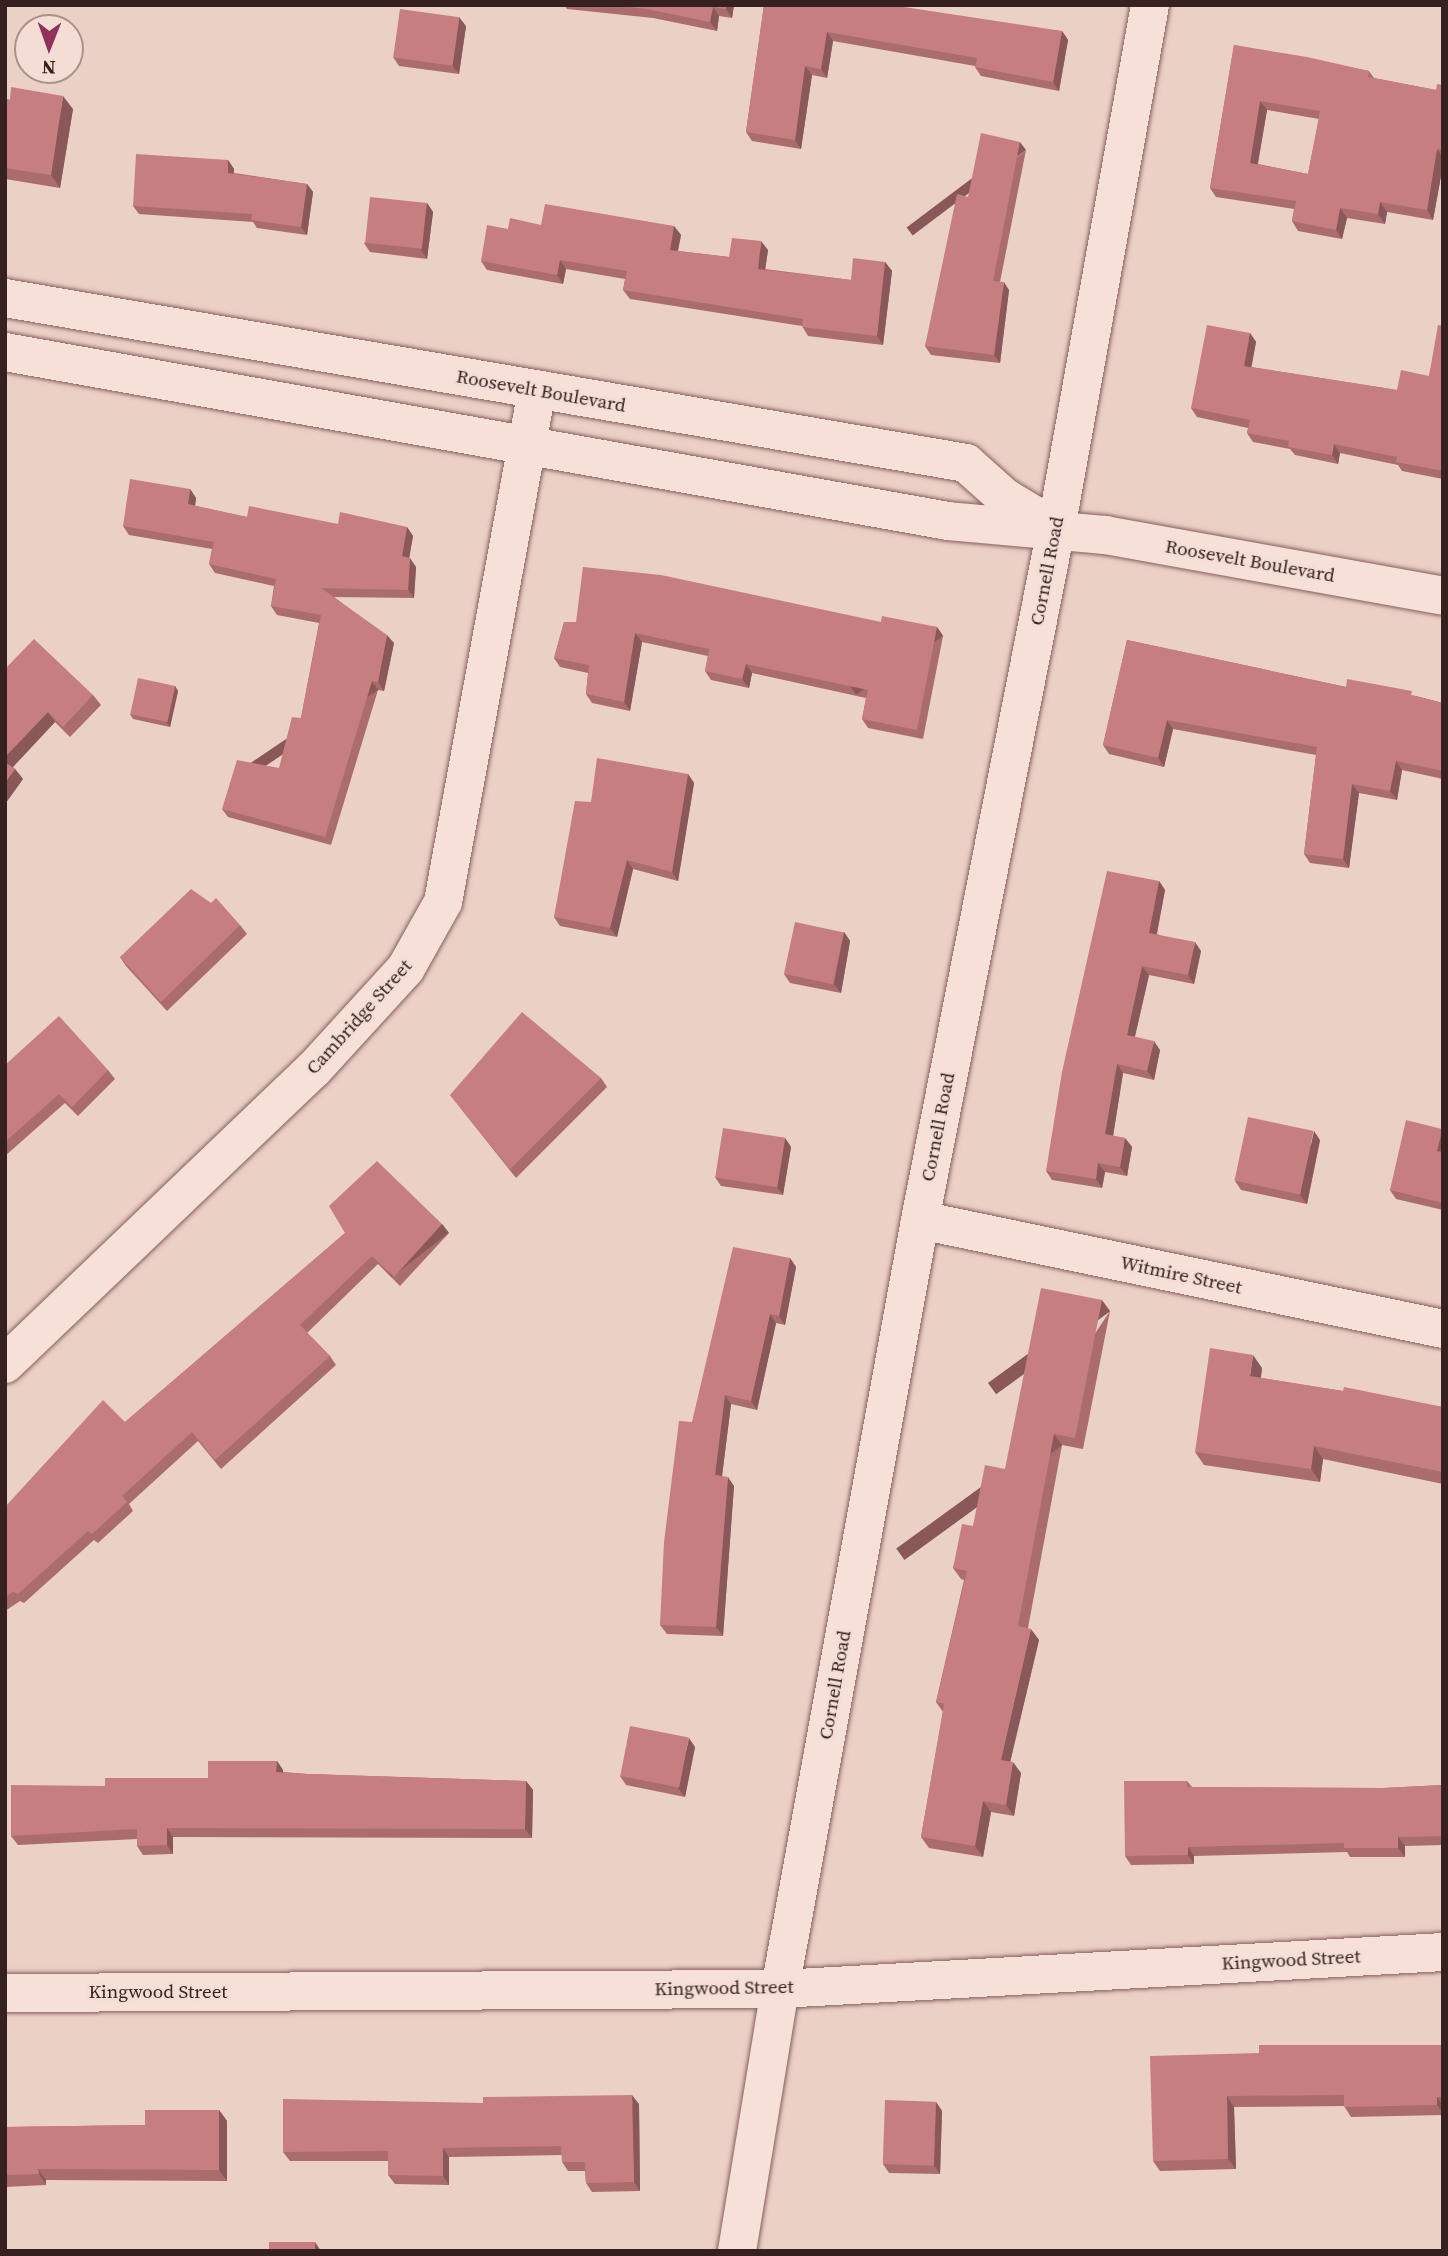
<!DOCTYPE html>
<style>
body{margin:0}
#map{position:relative;width:1448px;height:2256px;overflow:hidden;background:#ebd0c6;font-family:"Source Serif 4",serif}
div>[style]{position:absolute}
.roads{filter:drop-shadow(0 0 2px #85605d) drop-shadow(0 0 2px #85605d)}
.street>*{height:38px;margin:-19px;padding:0 19px;transform-origin:19px;border-radius:19px;background:#f7e0d8}
.secondary>*{height:38px;margin:-19px;padding:0 19px;transform-origin:19px;border-radius:19px;background:#f7e0d8}
.wall>*{inset:0;background:#ab6c6e}
.shaded-wall>*{inset:0;background:#8b585a;transform-origin:0 0}
.building>*{inset:0;background:#c77e80;transform-origin:0 0}
span{translate:-50% -50%;white-space:nowrap;text-align:center;line-height:1.15;-webkit-text-stroke:5px #f3ddd5;paint-order:stroke}
.street-label{font-size:19px;color:#362120}
.frame{position:absolute;inset:0;border:7px solid #362120;pointer-events:none}
.north{position:absolute;left:14px;top:14px;width:70px;height:70px;box-sizing:border-box;background:#f3ddd5;border:2px solid #a7928d;border-radius:50%;rotate:181deg;font-size:19px;font-weight:700;line-height:28px;text-align:center;color:#362120}
.north::after{content:'';display:block;margin:auto;width:24px;height:32px;background:#90315b;clip-path:polygon(50% 0,100% 100%,50% 72%,0 100%)}
</style>
<div id="map">
<div class="roads">
<div class="street">
<div style="left:5px;top:298px;width:975px;rotate:9.74deg"></div>
<div style="left:966px;top:463px;width:51px;rotate:41.8deg"></div>
<div style="left:1004px;top:497px;width:52px;rotate:31deg"></div>
<div style="left:5px;top:352px;width:958px;rotate:10.16deg"></div>
<div style="left:948px;top:521px;width:158px;rotate:5.1deg"></div>
<div style="left:1105px;top:535px;width:343px;rotate:10.2deg"></div>
<div style="left:920px;top:1220px;width:534px;rotate:11.77deg"></div>
<div style="left:5px;top:1364px;width:426px;rotate:-43.7deg"></div>
<div style="left:313px;top:1070px;width:138px;rotate:-47.6deg"></div>
<div style="left:406px;top:968px;width:76px;rotate:-60.7deg"></div>
<div style="left:443px;top:902px;width:521px;rotate:-79.6deg"></div>
<div style="left:5px;top:1993px;width:775px;rotate:-0.3deg"></div>
<div style="left:780px;top:1989px;width:664px;rotate:-3.19deg"></div>
</div>
<div class="secondary">
<div style="left:737px;top:2251px;width:266px;rotate:-80.7deg"></div>
<div style="left:780px;top:1989px;width:782px;rotate:-79.68deg"></div>
<div style="left:920px;top:1220px;width:704px;rotate:-78.87deg"></div>
<div style="left:1056px;top:529px;width:532px;rotate:-79.83deg"></div>
</div>
</div>
<div class="wall">
<div style="clip-path:polygon(564px 5px,734px 5px,732px 18px,719px 16px,717px 31px,653px 18px,567px 9px)"></div>
<div style="clip-path:polygon(764px 5px,1062px 31px,1068px 40px,1059px 91px,981px 76px,975px 67px,975px 66px,833px 41px,827px 78px,812px 75px,801px 149px,752px 141px,746px 132px)"></div>
<div style="clip-path:polygon(466px 26px,459px 74px,399px 66px,393px 57px)"></div>
<div style="clip-path:polygon(evenodd,1234px 45px,1369px 71px,1374px 78px,1436px 90px,1443px 85px,1443px 165px,1433px 220px,1387px 212px,1385px 224px,1347px 218px,1342px 239px,1298px 231px,1292px 221px,1294px 209px,1216px 197px,1210px 188px,1234px 45px,1267px 110px,1319px 119px,1308px 174px,1258px 164px,1267px 110px)"></div>
<div style="clip-path:polygon(5px 99px,73px 109px,60px 188px,5px 179px)"></div>
<div style="clip-path:polygon(1026px 150px,1000px 282px,1009px 290px,1000px 363px,931px 355px,925px 346px,968px 197px)"></div>
<div style="clip-path:polygon(228px 160px,234px 169px,234px 173px,307px 184px,313px 192px,307px 235px,257px 228px,253px 222px,139px 214px,133px 206px)"></div>
<div style="clip-path:polygon(427px 203px,433px 212px,427px 259px,370px 252px,364px 243px)"></div>
<div style="clip-path:polygon(541px 225px,674px 226px,681px 235px,678px 251px,729px 257px,768px 250px,765px 269px,851px 280px,885px 262px,892px 271px,883px 345px,808px 336px,802px 326px,630px 299px,623px 290px,625px 279px,566px 269px,563px 284px,487px 270px,481px 261px,508px 229px)"></div>
<div style="clip-path:polygon(1443px 326px,1443px 479px,1402px 471px,1398px 465px,1340px 453px,1338px 464px,1295px 455px,1290px 449px,1253px 442px,1247px 433px,1248px 428px,1197px 417px,1191px 408px,1250px 333px,1256px 342px,1251px 367px,1397px 390px,1429px 376px)"></div>
<div style="clip-path:polygon(190px 489px,196px 498px,195px 506px,247px 517px,338px 524px,407px 527px,413px 536px,409px 558px,416px 567px,414px 598px,334px 597px,394px 643px,384px 691px,378px 690px,331px 845px,228px 817px,222px 809px,279px 768px,301px 718px,319px 623px,277px 615px,271px 606px,274px 586px,215px 573px,209px 564px,212px 549px,129px 535px,123px 526px)"></div>
<div style="clip-path:polygon(564px 622px,881px 622px,937px 627px,943px 636px,923px 739px,868px 728px,862px 719px,866px 698px,752px 673px,749px 688px,711px 680px,705px 671px,708px 656px,642px 642px,630px 711px,592px 703px,586px 694px,588px 673px,560px 667px,554px 658px)"></div>
<div style="clip-path:polygon(1127px 640px,1346px 687px,1416px 696px,1443px 703px,1443px 779px,1402px 770px,1397px 800px,1359px 793px,1349px 868px,1310px 863px,1304px 854px,1316px 755px,1173px 729px,1164px 767px,1109px 754px,1103px 745px)"></div>
<div style="clip-path:polygon(5px 669px,93px 695px,101px 705px,70px 737px,55px 722px,13px 767px,15px 769px,23px 779px,5px 804px)"></div>
<div style="clip-path:polygon(175px 686px,178px 691px,170px 727px,133px 719px,130px 714px)"></div>
<div style="clip-path:polygon(688px 774px,694px 783px,678px 881px,633px 869px,617px 937px,560px 926px,554px 917px,591px 802px)"></div>
<div style="clip-path:polygon(1159px 881px,1165px 890px,1157px 934px,1201px 951px,1194px 984px,1149px 975px,1135px 1037px,1160px 1050px,1154px 1080px,1123px 1073px,1113px 1136px,1125px 1138px,1132px 1147px,1127px 1176px,1105px 1172px,1102px 1188px,1052px 1180px,1046px 1171px)"></div>
<div style="clip-path:polygon(240px 925px,247px 934px,167px 1011px,126px 966px,120px 957px)"></div>
<div style="clip-path:polygon(844px 932px,850px 941px,841px 993px,790px 983px,784px 974px)"></div>
<div style="clip-path:polygon(5px 1065px,108px 1070px,115px 1079px,78px 1116px,65px 1103px,5px 1156px)"></div>
<div style="clip-path:polygon(601px 1078px,607px 1087px,516px 1178px,450px 1095px)"></div>
<div style="clip-path:polygon(1443px 1129px,1443px 1210px,1396px 1199px,1390px 1190px)"></div>
<div style="clip-path:polygon(785px 1138px,791px 1147px,783px 1195px,721px 1186px,715px 1177px)"></div>
<div style="clip-path:polygon(1320px 1140px,1307px 1204px,1241px 1190px,1235px 1181px)"></div>
<div style="clip-path:polygon(442px 1224px,449px 1233px,400px 1286px,378px 1264px,307px 1333px,330px 1356px,336px 1365px,221px 1469px,198px 1441px,129px 1504px,133px 1511px,98px 1543px,94px 1540px,24px 1603px,20px 1601px,5px 1611px,5px 1507px,125px 1422px,345px 1233px)"></div>
<div style="clip-path:polygon(790px 1258px,796px 1267px,785px 1325px,776px 1323px,757px 1410px,731px 1404px,722px 1476px,734px 1486px,723px 1636px,667px 1634px,660px 1625px,692px 1422px)"></div>
<div style="clip-path:polygon(1110px 1311px,1083px 1449px,1062px 1445px,1028px 1628px,1039px 1640px,1010px 1762px,1021px 1773px,1014px 1816px,991px 1812px,983px 1857px,929px 1848px,921px 1837px,943px 1712px,936px 1702px,964px 1580px,961px 1579px,953px 1568px,973px 1526px,1005px 1469px)"></div>
<div style="clip-path:polygon(1262px 1368px,1261px 1378px,1443px 1407px,1443px 1484px,1323px 1459px,1320px 1482px,1204px 1465px,1195px 1452px)"></div>
<div style="clip-path:polygon(695px 1747px,685px 1797px,626px 1785px,620px 1776px)"></div>
<div style="clip-path:polygon(277px 1761px,283px 1770px,283px 1772px,307px 1774px,526px 1781px,533px 1790px,532px 1838px,173px 1837px,173px 1854px,143px 1855px,137px 1846px,137px 1839px,18px 1845px,11px 1836px,105px 1786px,208px 1778px)"></div>
<div style="clip-path:polygon(1187px 1781px,1192px 1787px,1383px 1788px,1443px 1785px,1443px 1845px,1405px 1846px,1405px 1857px,1350px 1857px,1347px 1852px,1194px 1856px,1194px 1864px,1131px 1865px,1125px 1856px)"></div>
<div style="clip-path:polygon(1443px 2045px,1443px 2115px,1351px 2117px,1344px 2106px,1234px 2107px,1236px 2169px,1160px 2171px,1153px 2161px,1259px 2053px)"></div>
<div style="clip-path:polygon(936px 2102px,942px 2111px,940px 2174px,889px 2173px,883px 2164px)"></div>
<div style="clip-path:polygon(483px 2103px,639px 2104px,640px 2191px,592px 2192px,586px 2183px,585px 2171px,568px 2171px,562px 2162px,562px 2155px,449px 2157px,449px 2185px,395px 2184px,388px 2175px,388px 2161px,290px 2161px,283px 2152px)"></div>
<div style="clip-path:polygon(219px 2110px,227px 2121px,227px 2181px,46px 2180px,46px 2185px,5px 2187px,5px 2127px,145px 2125px)"></div>
</div>
<div class="shaded-wall">
<div style="clip-path:polygon(726px 5px,734px 5px,732px 18px,726px 9px)"></div>
<div style="clip-path:polygon(713px 7px,719px 16px,717px 31px,710px 22px)"></div>
<div style="clip-path:polygon(459px 17px,466px 26px,459px 74px,452px 65px)"></div>
<div style="clip-path:polygon(1062px 31px,1068px 40px,1059px 91px,1053px 82px)"></div>
<div style="clip-path:polygon(827px 32px,833px 41px,827px 78px,821px 69px)"></div>
<div style="clip-path:polygon(805px 66px,812px 75px,801px 149px,795px 140px)"></div>
<div style="clip-path:polygon(63px 96px,73px 109px,60px 188px,51px 175px)"></div>
<div style="clip-path:polygon(1260px 101px,1267px 110px,1256px 173px,1250px 163px)"></div>
<div style="left:1020px;top:142px;width:10px;height:142px;rotate:53deg"></div>
<div style="clip-path:polygon(1437px 149px,1443px 157px,1443px 165px,1433px 220px,1427px 210px)"></div>
<div style="clip-path:polygon(228px 160px,234px 169px,233px 181px,228px 173px)"></div>
<div style="clip-path:polygon(307px 184px,313px 192px,307px 235px,301px 227px)"></div>
<div style="clip-path:polygon(1380px 202px,1387px 212px,1385px 224px,1378px 214px)"></div>
<div style="clip-path:polygon(427px 203px,433px 212px,427px 259px,421px 250px)"></div>
<div style="clip-path:polygon(1340px 208px,1347px 218px,1342px 239px,1336px 230px)"></div>
<div style="clip-path:polygon(674px 226px,681px 235px,676px 259px,670px 250px)"></div>
<div style="clip-path:polygon(761px 241px,768px 250px,764px 278px,758px 269px)"></div>
<div style="clip-path:polygon(560px 260px,566px 269px,563px 284px,557px 275px)"></div>
<div style="clip-path:polygon(885px 262px,892px 271px,883px 345px,877px 336px)"></div>
<div style="clip-path:polygon(1004px 282px,1009px 290px,1000px 363px,994px 355px)"></div>
<div style="clip-path:polygon(1250px 333px,1256px 342px,1250px 375px,1244px 366px)"></div>
<div style="clip-path:polygon(1334px 444px,1340px 453px,1338px 464px,1332px 455px)"></div>
<div style="clip-path:polygon(190px 489px,196px 498px,194px 513px,188px 504px)"></div>
<div style="clip-path:polygon(407px 527px,413px 536px,408px 565px,402px 556px)"></div>
<div style="clip-path:polygon(410px 558px,416px 567px,414px 598px,408px 590px)"></div>
<div style="left:937px;top:627px;width:11px;height:105px;rotate:56deg"></div>
<div style="clip-path:polygon(635px 633px,642px 642px,630px 711px,624px 702px)"></div>
<div style="clip-path:polygon(387px 635px,394px 643px,384px 691px,378px 682px)"></div>
<div style="clip-path:polygon(746px 664px,752px 673px,749px 688px,742px 679px)"></div>
<div style="left:372px;top:681px;width:11px;height:163px;rotate:56deg"></div>
<div style="clip-path:polygon(175px 686px,178px 691px,170px 727px,166px 722px)"></div>
<div style="clip-path:polygon(48px 712px,55px 722px,10px 770px,5px 764px,5px 757px)"></div>
<div style="clip-path:polygon(1167px 720px,1173px 729px,1164px 767px,1158px 758px)"></div>
<div style="clip-path:polygon(1396px 761px,1402px 770px,1397px 800px,1390px 791px)"></div>
<div style="clip-path:polygon(15px 769px,23px 779px,5px 804px,5px 783px)"></div>
<div style="clip-path:polygon(688px 774px,694px 783px,678px 881px,672px 872px)"></div>
<div style="clip-path:polygon(1352px 784px,1359px 793px,1349px 868px,1343px 859px)"></div>
<div style="clip-path:polygon(627px 860px,633px 869px,617px 937px,610px 928px)"></div>
<div style="clip-path:polygon(1159px 881px,1165px 890px,1155px 942px,1149px 933px)"></div>
<div style="clip-path:polygon(844px 932px,850px 941px,841px 993px,834px 984px)"></div>
<div style="clip-path:polygon(1195px 942px,1201px 951px,1194px 984px,1188px 975px)"></div>
<div style="clip-path:polygon(1142px 966px,1149px 975px,1133px 1044px,1127px 1035px)"></div>
<div style="clip-path:polygon(1154px 1041px,1160px 1050px,1154px 1080px,1147px 1071px)"></div>
<div style="clip-path:polygon(1117px 1064px,1123px 1073px,1112px 1143px,1105px 1134px)"></div>
<div style="clip-path:polygon(1443px 1129px,1443px 1159px,1437px 1151px)"></div>
<div style="clip-path:polygon(1314px 1131px,1320px 1140px,1307px 1204px,1300px 1195px)"></div>
<div style="clip-path:polygon(785px 1138px,791px 1147px,783px 1195px,776px 1186px)"></div>
<div style="clip-path:polygon(1125px 1138px,1132px 1147px,1127px 1176px,1120px 1167px)"></div>
<div style="clip-path:polygon(1098px 1163px,1105px 1172px,1102px 1188px,1096px 1179px)"></div>
<div style="left:442px;top:1224px;width:11px;height:72px;rotate:52deg"></div>
<div style="clip-path:polygon(790px 1258px,796px 1267px,785px 1325px,779px 1316px)"></div>
<div style="left:1102px;top:1300px;width:14px;height:141px;rotate:54deg"></div>
<div style="clip-path:polygon(770px 1314px,776px 1323px,757px 1410px,751px 1401px)"></div>
<div style="clip-path:polygon(1253px 1355px,1262px 1368px,1259px 1389px,1250px 1376px)"></div>
<div style="clip-path:polygon(725px 1395px,731px 1404px,721px 1484px,715px 1475px)"></div>
<div style="left:1054px;top:1434px;width:14px;height:195px;rotate:54deg"></div>
<div style="clip-path:polygon(1314px 1446px,1323px 1459px,1320px 1482px,1311px 1469px)"></div>
<div style="clip-path:polygon(728px 1477px,734px 1486px,723px 1636px,716px 1627px)"></div>
<div style="clip-path:polygon(1031px 1629px,1039px 1640px,1008px 1771px,1001px 1760px)"></div>
<div style="clip-path:polygon(689px 1738px,695px 1747px,685px 1797px,678px 1788px)"></div>
<div style="clip-path:polygon(277px 1761px,283px 1770px,283px 1781px,276px 1772px)"></div>
<div style="clip-path:polygon(1013px 1762px,1021px 1773px,1014px 1816px,1006px 1805px)"></div>
<div style="clip-path:polygon(526px 1781px,533px 1790px,532px 1838px,525px 1829px)"></div>
<div style="clip-path:polygon(983px 1801px,991px 1812px,983px 1857px,975px 1846px)"></div>
<div style="clip-path:polygon(167px 1828px,173px 1837px,173px 1854px,167px 1845px)"></div>
<div style="clip-path:polygon(1398px 1837px,1405px 1846px,1405px 1857px,1398px 1848px)"></div>
<div style="clip-path:polygon(1188px 1847px,1194px 1856px,1194px 1864px,1188px 1855px)"></div>
<div style="clip-path:polygon(632px 2095px,639px 2104px,640px 2191px,634px 2182px)"></div>
<div style="clip-path:polygon(1227px 2096px,1234px 2107px,1236px 2169px,1228px 2159px)"></div>
<div style="clip-path:polygon(1437px 2097px,1443px 2105px,1443px 2113px,1437px 2105px)"></div>
<div style="clip-path:polygon(936px 2102px,942px 2111px,940px 2174px,934px 2165px)"></div>
<div style="clip-path:polygon(219px 2110px,227px 2121px,227px 2181px,219px 2170px)"></div>
<div style="clip-path:polygon(443px 2148px,449px 2157px,449px 2185px,443px 2176px)"></div>
<div style="clip-path:polygon(38px 2169px,46px 2180px,46px 2185px,39px 2174px)"></div>
<div style="clip-path:polygon(315px 2242px,321px 2251px,315px 2251px)"></div>
</div>
<div class="building">
<div style="clip-path:polygon(610px 5px,726px 5px,726px 9px,713px 7px,710px 22px,647px 9px)"></div>
<div style="clip-path:polygon(764px 5px,891px 5px,1062px 31px,1053px 82px,975px 67px,977px 58px,827px 32px,821px 69px,805px 66px,795px 140px,746px 132px)"></div>
<div style="left:400px;top:9px;width:60px;height:49px;rotate:8deg"></div>
<div style="clip-path:polygon(evenodd,1234px 45px,1307px 57px,1369px 71px,1368px 77px,1436px 90px,1437px 84px,1443px 85px,1443px 150px,1437px 149px,1427px 210px,1380px 202px,1378px 214px,1340px 208px,1336px 230px,1292px 221px,1296px 201px,1210px 188px,1234px 45px,1260px 101px,1320px 111px,1308px 174px,1250px 163px,1260px 101px)"></div>
<div style="clip-path:polygon(11px 87px,63px 96px,51px 175px,5px 168px,5px 99px,10px 100px)"></div>
<div style="clip-path:polygon(981px 133px,1020px 142px,993px 281px,1004px 282px,994px 355px,925px 346px,957px 194px,968px 197px)"></div>
<div style="clip-path:polygon(136px 154px,228px 160px,228px 173px,307px 184px,301px 227px,251px 220px,252px 214px,133px 206px)"></div>
<div style="left:370px;top:197px;width:57px;height:46px;rotate:6deg"></div>
<div style="clip-path:polygon(545px 204px,674px 226px,670px 250px,729px 257px,732px 238px,761px 241px,758px 269px,851px 280px,853px 258px,885px 262px,877px 336px,802px 327px,803px 319px,623px 290px,627px 271px,560px 260px,557px 275px,481px 261px,487px 225px,508px 229px,510px 218px,541px 225px)"></div>
<div style="clip-path:polygon(1207px 325px,1250px 333px,1244px 366px,1397px 390px,1401px 370px,1429px 376px,1438px 325px,1443px 326px,1443px 471px,1396px 462px,1397px 457px,1334px 444px,1332px 455px,1288px 447px,1289px 441px,1247px 433px,1250px 420px,1191px 408px)"></div>
<div style="clip-path:polygon(130px 479px,190px 489px,188px 504px,247px 517px,249px 506px,338px 524px,340px 512px,407px 527px,402px 556px,410px 558px,408px 590px,321px 588px,387px 635px,378px 682px,372px 681px,325px 837px,222px 809px,237px 760px,279px 768px,292px 717px,301px 718px,321px 615px,271px 606px,276px 579px,209px 564px,214px 542px,123px 526px)"></div>
<div style="clip-path:polygon(583px 567px,661px 575px,881px 622px,882px 616px,937px 627px,917px 730px,862px 719px,868px 690px,746px 664px,742px 679px,705px 671px,709px 649px,635px 633px,624px 702px,586px 694px,589px 665px,554px 658px,564px 622px,576px 622px)"></div>
<div style="clip-path:polygon(34px 639px,93px 695px,63px 727px,48px 712px,5px 757px,5px 669px)"></div>
<div style="clip-path:polygon(1127px 640px,1346px 687px,1347px 679px,1412px 691px,1411px 695px,1443px 703px,1443px 771px,1396px 761px,1390px 791px,1352px 784px,1343px 859px,1304px 854px,1317px 747px,1167px 720px,1158px 758px,1103px 745px)"></div>
<div style="left:138px;top:678px;width:38px;height:37px;rotate:12deg"></div>
<div style="clip-path:polygon(597px 758px,688px 774px,672px 872px,627px 860px,610px 928px,554px 917px,575px 801px,591px 802px)"></div>
<div style="clip-path:polygon(5px 762px,15px 769px,5px 783px)"></div>
<div style="clip-path:polygon(1107px 871px,1159px 881px,1149px 933px,1195px 942px,1188px 975px,1142px 966px,1127px 1035px,1154px 1041px,1147px 1071px,1117px 1064px,1105px 1134px,1125px 1138px,1120px 1167px,1098px 1163px,1096px 1179px,1046px 1171px,1062px 1072px)"></div>
<div style="clip-path:polygon(191px 889px,211px 903px,216px 898px,240px 925px,161px 1002px,120px 957px)"></div>
<div style="left:795px;top:922px;width:50px;height:53px;rotate:12deg"></div>
<div style="clip-path:polygon(522px 1012px,601px 1078px,510px 1169px,450px 1095px)"></div>
<div style="clip-path:polygon(59px 1016px,108px 1070px,72px 1107px,59px 1094px,5px 1142px,5px 1065px)"></div>
<div style="left:1248px;top:1117px;width:67px;height:65px;rotate:12deg"></div>
<div style="clip-path:polygon(1406px 1120px,1442px 1129px,1437px 1151px,1443px 1152px,1443px 1203px,1390px 1190px)"></div>
<div style="left:723px;top:1128px;width:63px;height:50px;rotate:9deg"></div>
<div style="clip-path:polygon(377px 1161px,442px 1224px,394px 1277px,372px 1256px,300px 1325px,330px 1356px,215px 1460px,192px 1432px,122px 1496px,127px 1502px,92px 1534px,88px 1531px,18px 1594px,13px 1592px,5px 1597px,5px 1507px,103px 1400px,125px 1422px,345px 1233px,329px 1206px)"></div>
<div style="clip-path:polygon(733px 1247px,790px 1258px,779px 1316px,770px 1314px,751px 1401px,725px 1395px,715px 1475px,728px 1477px,716px 1627px,660px 1625px,664px 1542px,679px 1421px,692px 1422px)"></div>
<div style="clip-path:polygon(1041px 1288px,1102px 1300px,1075px 1438px,1054px 1434px,1018px 1626px,1031px 1629px,1001px 1760px,1013px 1762px,1006px 1805px,983px 1801px,975px 1846px,921px 1837px,944px 1704px,936px 1702px,967px 1571px,953px 1568px,962px 1524px,973px 1526px,985px 1465px,1005px 1469px)"></div>
<div style="clip-path:polygon(1210px 1348px,1253px 1355px,1250px 1376px,1343px 1391px,1344px 1387px,1443px 1407px,1443px 1472px,1314px 1446px,1311px 1469px,1195px 1452px)"></div>
<div style="left:630px;top:1726px;width:60px;height:51px;rotate:11deg"></div>
<div style="clip-path:polygon(208px 1761px,277px 1761px,276px 1772px,307px 1774px,526px 1781px,525px 1829px,167px 1828px,167px 1845px,137px 1846px,137px 1829px,11px 1836px,11px 1785px,105px 1786px,105px 1778px,208px 1778px)"></div>
<div style="clip-path:polygon(1124px 1781px,1187px 1781px,1187px 1787px,1383px 1788px,1443px 1785px,1443px 1836px,1398px 1837px,1398px 1848px,1344px 1848px,1344px 1843px,1188px 1847px,1188px 1855px,1125px 1856px)"></div>
<div style="clip-path:polygon(1259px 2045px,1443px 2045px,1443px 2097px,1437px 2097px,1437px 2105px,1344px 2107px,1344px 2095px,1227px 2096px,1228px 2159px,1153px 2161px,1150px 2056px,1259px 2053px)"></div>
<div style="clip-path:polygon(632px 2095px,634px 2182px,586px 2183px,585px 2162px,562px 2162px,561px 2146px,443px 2148px,443px 2176px,388px 2175px,388px 2151px,283px 2152px,283px 2099px,483px 2103px,483px 2097px)"></div>
<div style="left:885px;top:2100px;width:51px;height:64px;rotate:2deg"></div>
<div style="clip-path:polygon(145px 2110px,219px 2110px,219px 2170px,38px 2169px,39px 2174px,5px 2175px,5px 2127px,145px 2125px)"></div>
<div style="left:315px;top:2242px;width:9px;height:46px;rotate:90deg"></div>
</div>
<div class="street-label">
<span style="left:541px;top:391px;rotate:10deg">Roosevelt Boulevard</span>
<span style="left:1250px;top:561px;rotate:10deg">Roosevelt Boulevard</span>
<span style="left:1047px;top:571px;rotate:-79deg">Cornell Road</span>
<span style="left:359px;top:1017px;rotate:-48deg">Cambridge Street</span>
<span style="left:938px;top:1127px;rotate:-79deg">Cornell Road</span>
<span style="left:1181px;top:1275px;rotate:12deg">Witmire Street</span>
<span style="left:835px;top:1685px;rotate:-80deg">Cornell Road</span>
<span style="left:1291px;top:1960px;rotate:-3deg">Kingwood Street</span>
<span style="left:724px;top:1988px;rotate:-1deg">Kingwood Street</span>
<span style="left:158px;top:1992px">Kingwood Street</span>
</div>
<div class="frame"></div>
<div class="north">N</div>
</div>
